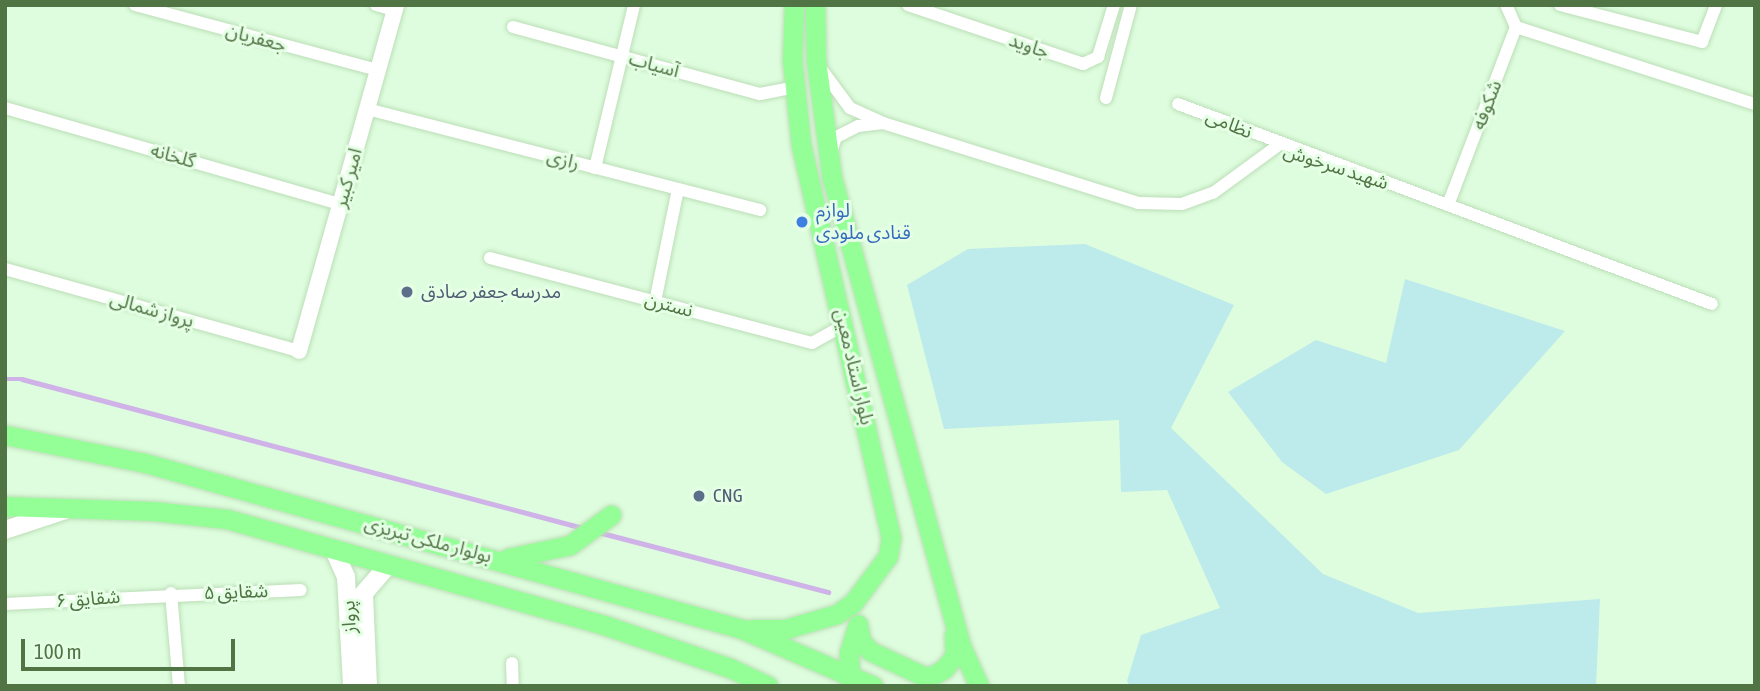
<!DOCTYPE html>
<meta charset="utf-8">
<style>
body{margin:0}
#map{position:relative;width:1760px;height:691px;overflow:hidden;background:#defdde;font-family:"Asap Condensed","Noto Sans Arabic",sans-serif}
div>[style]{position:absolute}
.green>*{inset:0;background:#bdeaea}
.stream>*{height:4.5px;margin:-2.25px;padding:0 2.25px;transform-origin:2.25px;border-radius:2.25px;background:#cfb2e7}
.roads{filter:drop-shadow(0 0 2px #bcdeb7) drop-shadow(0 0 2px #bcdeb7)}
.minor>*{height:12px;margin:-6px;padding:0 6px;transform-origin:6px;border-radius:6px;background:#fff}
.tertiary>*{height:16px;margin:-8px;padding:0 8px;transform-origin:8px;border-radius:8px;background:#fff}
.secondary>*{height:18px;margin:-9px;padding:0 9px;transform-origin:9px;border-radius:9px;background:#fff}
.primary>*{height:19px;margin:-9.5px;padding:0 9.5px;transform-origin:9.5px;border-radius:9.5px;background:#93ff96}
.dots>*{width:19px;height:19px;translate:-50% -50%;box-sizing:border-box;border:4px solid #e5ffe5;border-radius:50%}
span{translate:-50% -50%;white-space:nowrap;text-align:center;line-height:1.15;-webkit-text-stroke:6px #e5ffe5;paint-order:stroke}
.street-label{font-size:19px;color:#517445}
.shop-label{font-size:19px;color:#366cbe}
.left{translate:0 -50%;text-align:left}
.service-label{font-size:19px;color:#4e5e75}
.frame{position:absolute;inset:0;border:7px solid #517445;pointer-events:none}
.scale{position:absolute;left:21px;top:639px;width:214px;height:32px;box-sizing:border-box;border:4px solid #517445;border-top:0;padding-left:9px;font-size:21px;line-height:24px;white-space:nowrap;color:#517445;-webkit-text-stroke:5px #e5ffe5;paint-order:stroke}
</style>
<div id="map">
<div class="green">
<div style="clip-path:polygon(1085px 244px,1234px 305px,1171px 428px,1323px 574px,1418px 613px,1600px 599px,1596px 686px,1130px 686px,1127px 681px,1141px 635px,1220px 608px,1167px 490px,1121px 492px,1119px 420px,944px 429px,907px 285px,968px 249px)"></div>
<div style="clip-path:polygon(1405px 279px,1565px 331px,1459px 450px,1326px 494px,1282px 462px,1228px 392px,1316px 340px,1386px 363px)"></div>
</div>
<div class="stream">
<div style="left:5px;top:379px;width:17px"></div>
<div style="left:22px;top:379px;width:580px;rotate:14.87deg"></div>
<div style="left:598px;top:532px;width:238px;rotate:14.6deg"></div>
</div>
<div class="roads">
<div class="minor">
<div style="left:135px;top:5px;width:252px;rotate:15deg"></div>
<div style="left:376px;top:5px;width:20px;rotate:15deg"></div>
<div style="left:908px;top:5px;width:185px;rotate:18.6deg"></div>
<div style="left:1083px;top:64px;width:17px;rotate:-25deg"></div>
<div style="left:1098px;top:57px;width:54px;rotate:-72.9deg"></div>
<div style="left:1560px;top:5px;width:147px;rotate:14.6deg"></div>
<div style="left:1702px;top:42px;width:40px;rotate:-69deg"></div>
<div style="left:513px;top:27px;width:256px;rotate:15.2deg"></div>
<div style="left:760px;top:94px;width:36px;rotate:-11deg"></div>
<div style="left:1516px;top:27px;width:251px;rotate:17.9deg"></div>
<div style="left:819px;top:66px;width:52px;rotate:53.6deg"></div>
<div style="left:850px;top:108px;width:36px;rotate:24deg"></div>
<div style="left:883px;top:123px;width:25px;rotate:173deg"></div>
<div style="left:858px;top:126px;width:25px;rotate:153deg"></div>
<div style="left:836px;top:137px;width:16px;rotate:108deg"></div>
<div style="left:1106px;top:98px;width:96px;rotate:-75deg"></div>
<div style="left:1178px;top:104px;width:570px;rotate:20.53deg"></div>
<div style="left:5px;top:108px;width:348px;rotate:16deg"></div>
<div style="left:367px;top:109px;width:406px;rotate:14.4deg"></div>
<div style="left:883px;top:123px;width:267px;rotate:17.4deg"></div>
<div style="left:1138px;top:203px;width:44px;rotate:1.3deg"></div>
<div style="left:1182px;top:204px;width:33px;rotate:-20deg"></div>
<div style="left:1213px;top:193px;width:83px;rotate:-36.2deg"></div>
<div style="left:595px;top:168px;width:168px;rotate:-76.5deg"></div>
<div style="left:1448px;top:205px;width:191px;rotate:-69.1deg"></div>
<div style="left:1516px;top:27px;width:24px;rotate:-114deg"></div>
<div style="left:490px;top:258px;width:333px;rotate:14.8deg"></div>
<div style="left:812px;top:343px;width:37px;rotate:-29deg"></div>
<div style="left:5px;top:269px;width:305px;rotate:15.6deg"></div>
<div style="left:655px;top:302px;width:115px;rotate:-78.5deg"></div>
<div style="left:171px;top:593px;width:93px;rotate:85.1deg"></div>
<div style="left:5px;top:604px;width:296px;rotate:-2.7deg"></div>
<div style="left:512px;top:663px;width:23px;rotate:88deg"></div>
</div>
<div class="tertiary">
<div style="left:299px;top:351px;width:359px;rotate:-74.3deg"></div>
</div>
<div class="secondary">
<div style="left:5px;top:530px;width:63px;rotate:-18.4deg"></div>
<div style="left:334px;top:550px;width:30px;rotate:66deg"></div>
<div style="left:346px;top:577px;width:109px;rotate:86.8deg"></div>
<div style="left:368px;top:686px;width:93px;rotate:-92.5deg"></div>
<div style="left:364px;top:593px;width:35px;rotate:-49deg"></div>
</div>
<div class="primary">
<div style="left:815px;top:5px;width:55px;rotate:89deg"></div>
<div style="left:816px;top:60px;width:119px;rotate:82.3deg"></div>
<div style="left:832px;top:178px;width:483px;rotate:74.6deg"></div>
<div style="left:960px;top:644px;width:46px;rotate:65.7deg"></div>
<div style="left:5px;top:435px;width:143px;rotate:11.3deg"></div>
<div style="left:145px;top:463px;width:620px;rotate:15.54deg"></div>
<div style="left:742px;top:629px;width:143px;rotate:23.5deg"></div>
<div style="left:5px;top:506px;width:148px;rotate:1.9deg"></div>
<div style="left:153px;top:511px;width:74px;rotate:6.2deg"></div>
<div style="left:227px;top:519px;width:395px;rotate:15.7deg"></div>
<div style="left:607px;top:626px;width:130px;rotate:18.9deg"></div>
<div style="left:730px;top:668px;width:42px;rotate:25.3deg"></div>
<div style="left:508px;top:558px;width:63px;rotate:-11.8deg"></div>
<div style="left:570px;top:545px;width:51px;rotate:-36.2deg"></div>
<div style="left:858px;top:625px;width:16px;rotate:79deg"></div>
<div style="left:861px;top:641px;width:13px;rotate:48deg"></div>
<div style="left:870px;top:651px;width:64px;rotate:25deg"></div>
<div style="left:928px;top:678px;width:18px;rotate:-29deg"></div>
<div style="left:944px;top:669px;width:18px;rotate:-52deg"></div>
<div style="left:955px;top:655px;width:20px;rotate:-93deg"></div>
<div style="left:752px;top:629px;width:33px"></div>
<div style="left:785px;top:629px;width:54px;rotate:-16.1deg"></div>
<div style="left:837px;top:614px;width:19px;rotate:-35deg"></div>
<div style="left:853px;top:603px;width:59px;rotate:-53.3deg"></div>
<div style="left:888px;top:556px;width:18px;rotate:-81deg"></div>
<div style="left:891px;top:538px;width:403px;rotate:-102.9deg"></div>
<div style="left:801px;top:145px;width:85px;rotate:-96deg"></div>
<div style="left:792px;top:60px;width:55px;rotate:-87.9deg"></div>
<div style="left:850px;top:684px;width:31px;rotate:-92deg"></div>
<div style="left:849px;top:653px;width:30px;rotate:-73deg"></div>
</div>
</div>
<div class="dots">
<div style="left:802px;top:222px;background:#3f7fe0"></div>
<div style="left:407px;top:292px;background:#5c6f8a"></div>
<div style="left:699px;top:496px;background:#5c6f8a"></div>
</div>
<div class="street-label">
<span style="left:256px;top:38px;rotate:15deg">جعفریان</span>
<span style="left:1029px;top:46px;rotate:19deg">جاوید</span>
<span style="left:654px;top:65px;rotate:15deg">آسیاب</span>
<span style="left:1487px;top:105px;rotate:-69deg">شکوفه</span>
<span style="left:1229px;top:124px;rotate:22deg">نظامی</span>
<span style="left:173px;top:156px;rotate:16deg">گلخانه</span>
<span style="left:563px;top:160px;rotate:14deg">رازی</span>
<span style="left:1336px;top:167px;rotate:18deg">شهید سرخوش</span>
<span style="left:348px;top:178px;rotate:-74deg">امیر کبیر</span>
<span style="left:669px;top:305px;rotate:15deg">نسترن</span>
<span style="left:152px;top:310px;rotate:16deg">پرواز شمالی</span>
<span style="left:854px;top:367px;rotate:77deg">بلوار استاد معین</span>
<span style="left:428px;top:540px;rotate:15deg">بولوار ملکی تبریزی</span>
<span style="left:236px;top:592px;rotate:-2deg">شقایق ۵</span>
<span style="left:88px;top:599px;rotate:-4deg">شقایق ۶</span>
<span style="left:349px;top:617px;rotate:-93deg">پرواز</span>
</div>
<div class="shop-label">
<span class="left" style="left:816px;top:222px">لوازم<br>قنادی ملودی</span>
</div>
<div class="service-label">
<span class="left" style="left:421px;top:292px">مدرسه جعفر صادق</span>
<span class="left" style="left:713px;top:496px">CNG</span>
</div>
<div class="frame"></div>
<div class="scale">100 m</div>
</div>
